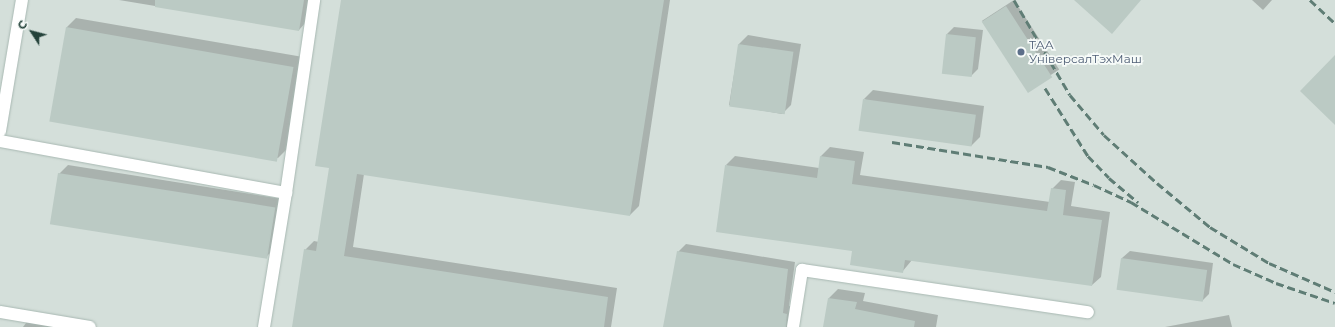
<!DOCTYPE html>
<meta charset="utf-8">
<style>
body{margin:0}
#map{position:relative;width:1335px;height:327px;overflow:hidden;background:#e6efeb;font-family:Montserrat,sans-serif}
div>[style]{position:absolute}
.built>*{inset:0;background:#d4dfda;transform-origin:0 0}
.shadow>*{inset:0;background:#0003;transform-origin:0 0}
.building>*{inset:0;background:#bbcac4;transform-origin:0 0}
.roads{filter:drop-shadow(0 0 1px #a8b8b2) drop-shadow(0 0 1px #a8b8b2)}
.minor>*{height:12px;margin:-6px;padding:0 6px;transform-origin:6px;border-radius:6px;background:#fff}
.rail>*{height:3px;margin-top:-1.5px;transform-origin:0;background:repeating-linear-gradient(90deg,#5f7d75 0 8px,transparent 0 12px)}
.dots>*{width:11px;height:11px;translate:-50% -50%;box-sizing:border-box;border:2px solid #f7fbf9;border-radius:50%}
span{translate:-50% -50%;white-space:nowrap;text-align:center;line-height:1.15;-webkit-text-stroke:3.5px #f7fbf9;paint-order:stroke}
.service-label{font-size:12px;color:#4e5e75}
.left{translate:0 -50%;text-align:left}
.north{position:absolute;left:12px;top:12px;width:40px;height:40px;-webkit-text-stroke:3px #f7fbf9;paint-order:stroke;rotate:306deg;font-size:11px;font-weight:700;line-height:16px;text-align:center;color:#24423a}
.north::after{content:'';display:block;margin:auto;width:14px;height:18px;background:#24423a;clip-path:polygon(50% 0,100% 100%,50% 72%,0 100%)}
</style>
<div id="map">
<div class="built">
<div style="left:0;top:0;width:1335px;height:327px"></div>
</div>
<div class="shadow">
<div style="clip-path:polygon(119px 0,311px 0,307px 21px,299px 30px)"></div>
<div style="clip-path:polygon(342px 0,670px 0,639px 206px,630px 215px,364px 174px,353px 247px,617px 288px,611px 327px,293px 327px,305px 250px,314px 241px,319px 242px,331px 167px)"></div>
<div style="left:1014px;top:0;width:83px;height:38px;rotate:57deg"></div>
<div style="clip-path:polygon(1252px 0,1272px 0,1263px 10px)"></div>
<div style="clip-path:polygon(76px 18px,303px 57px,287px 149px,278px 158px,52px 121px,67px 27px)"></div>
<div style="clip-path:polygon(954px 27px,983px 30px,978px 69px,971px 76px,947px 34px)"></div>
<div style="clip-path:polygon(748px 35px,801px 44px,791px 105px,782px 114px,729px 105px,739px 44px)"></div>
<div style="clip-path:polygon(873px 90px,984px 106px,980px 137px,971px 146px,864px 99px)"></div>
<div style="clip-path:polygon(830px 147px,864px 152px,860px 175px,1050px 202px,1052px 189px,1061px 180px,1075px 182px,1071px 206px,1110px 212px,1101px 277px,1092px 285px,912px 260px,902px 272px,853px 250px,726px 165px,735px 156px,819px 168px,821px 156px)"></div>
<div style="clip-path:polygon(68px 165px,283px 199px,275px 248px,266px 257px,59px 174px)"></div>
<div style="clip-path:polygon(686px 244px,795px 262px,789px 306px,794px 307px,794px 327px,664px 327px,678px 252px)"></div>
<div style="clip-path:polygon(1130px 251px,1213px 263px,1209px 294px,1202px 301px,1118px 289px,1122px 258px)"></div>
<div style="clip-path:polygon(838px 289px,865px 293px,863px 301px,938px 315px,936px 327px,824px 327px,829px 298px)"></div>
<div style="clip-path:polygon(32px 315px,63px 327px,23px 327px)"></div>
<div style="clip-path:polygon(1229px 315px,1232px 327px,1165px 327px)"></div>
</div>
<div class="building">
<div style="clip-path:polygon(155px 0,304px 0,299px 31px,155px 7px)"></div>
<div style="clip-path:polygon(341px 0,664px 0,630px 216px,357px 174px,344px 256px,608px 297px,604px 327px,292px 327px,304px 249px,316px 251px,329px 168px,315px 166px)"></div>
<div style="clip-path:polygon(1074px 0,1141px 0,1112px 34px)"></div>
<div style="left:1006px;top:6px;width:85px;height:29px;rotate:57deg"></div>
<div style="left:66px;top:27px;width:231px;height:96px;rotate:10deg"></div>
<div style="left:946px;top:34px;width:30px;height:40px;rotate:6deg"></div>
<div style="left:738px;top:44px;width:56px;height:63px;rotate:8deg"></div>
<div style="clip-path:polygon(1335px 55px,1335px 125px,1300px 91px)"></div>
<div style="left:863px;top:99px;width:114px;height:32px;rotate:8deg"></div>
<div style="clip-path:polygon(820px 156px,855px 161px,852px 184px,1047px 211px,1051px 188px,1066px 190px,1063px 215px,1102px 220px,1092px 286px,905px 260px,903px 273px,850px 265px,852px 251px,716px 232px,725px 165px,817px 178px)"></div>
<div style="left:58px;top:173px;width:220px;height:52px;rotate:9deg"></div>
<div style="clip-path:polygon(677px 251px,788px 269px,783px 313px,787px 314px,786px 327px,663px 327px)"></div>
<div style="left:1121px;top:258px;width:87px;height:32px;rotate:8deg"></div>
<div style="clip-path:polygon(828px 298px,857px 302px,855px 309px,915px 321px,914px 327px,823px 327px)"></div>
</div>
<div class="roads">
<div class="minor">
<div style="left:0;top:131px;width:133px;rotate:-80.5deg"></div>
<div style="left:0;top:141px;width:291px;rotate:10.3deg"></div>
<div style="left:286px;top:193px;width:195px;rotate:-81.7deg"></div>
<div style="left:0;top:312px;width:91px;rotate:9.5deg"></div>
<div style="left:264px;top:327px;width:136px;rotate:-80.7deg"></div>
<div style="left:793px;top:327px;width:58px;rotate:-81deg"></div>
<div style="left:802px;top:270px;width:289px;rotate:8.4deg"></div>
</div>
</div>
<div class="rail">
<div style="left:1014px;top:0;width:110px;rotate:59.5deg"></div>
<div style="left:1070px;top:95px;width:52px;rotate:49.6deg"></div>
<div style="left:1104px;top:135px;width:72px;rotate:42.2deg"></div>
<div style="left:1157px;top:183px;width:69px;rotate:39.7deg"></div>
<div style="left:1210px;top:227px;width:69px;rotate:31.4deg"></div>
<div style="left:1269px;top:263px;width:72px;rotate:23.7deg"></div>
<div style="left:1310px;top:0;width:34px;rotate:43deg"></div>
<div style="left:1045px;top:88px;width:80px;rotate:57.7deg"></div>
<div style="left:1088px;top:156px;width:30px;rotate:46deg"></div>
<div style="left:1109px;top:178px;width:38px;rotate:40deg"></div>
<div style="left:892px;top:142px;width:158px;rotate:9.1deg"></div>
<div style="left:1048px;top:167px;width:49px;rotate:21.4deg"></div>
<div style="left:1094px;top:185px;width:41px;rotate:24.7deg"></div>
<div style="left:1131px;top:202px;width:119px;rotate:31.3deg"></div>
<div style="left:1233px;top:264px;width:47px;rotate:23.8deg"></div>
<div style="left:1276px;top:283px;width:62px;rotate:18.7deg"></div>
</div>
<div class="dots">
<div style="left:1021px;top:52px;background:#5c6f8a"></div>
</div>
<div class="service-label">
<span class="left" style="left:1029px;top:52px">ТАА<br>УніверсалТэхМаш</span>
</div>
<div class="north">С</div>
</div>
